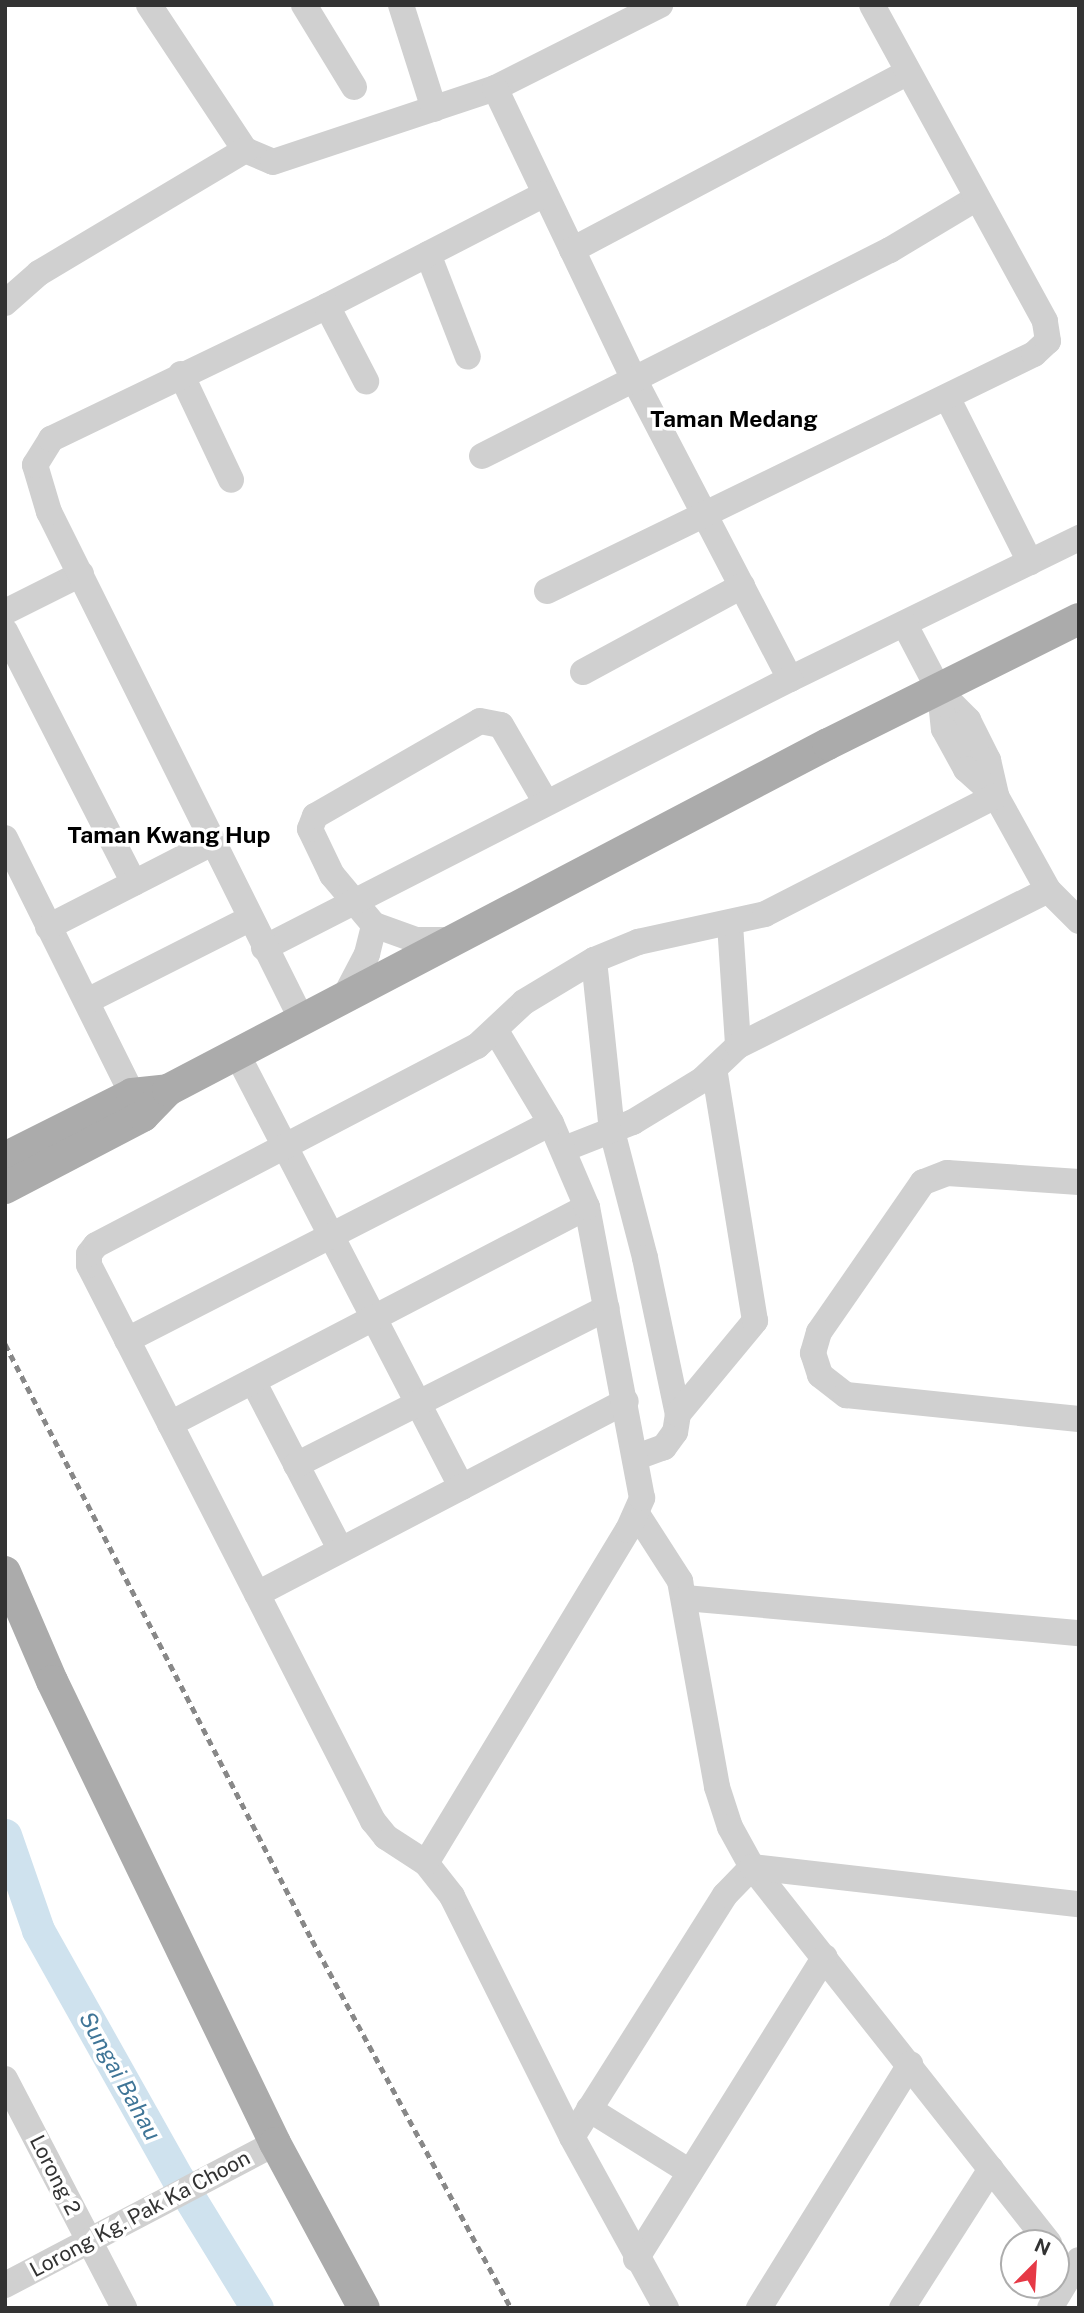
<!DOCTYPE html>
<style>
body{margin:0}
#map{position:relative;width:1084px;height:2313px;overflow:hidden;background:#fff;font-family:"Public Sans",sans-serif}
div>[style]{position:absolute}
.river>*{height:33px;margin:-16.5px;padding:0 16.5px;transform-origin:16.5px;border-radius:16.5px;background:#cfe2ee}
.minor>*{height:26px;margin:-13px;padding:0 13px;transform-origin:13px;border-radius:13px;background:#d0d0d0}
.major>*{height:32px;margin:-16px;padding:0 16px;transform-origin:16px;border-radius:16px;background:#ababab}
.rail>*{height:5px;margin-top:-2.5px;transform-origin:0;background:repeating-linear-gradient(90deg,#888 0 7px,transparent 0 12px)}
span{translate:-50% -50%;white-space:nowrap;text-align:center;line-height:1.15;-webkit-text-stroke:7px #fff;paint-order:stroke}
.street-label{font-size:21px;color:#333}
.neighbourhood-label{font-size:23px;color:#000;font-weight:700}
.water-label{font-size:23px;color:#3f7597;font-style:italic}
.frame{position:absolute;inset:0;border:7px solid #333;pointer-events:none}
.north{position:absolute;left:1000px;top:2229px;width:70px;height:70px;box-sizing:border-box;background:#fff;border:2px solid #adadad;border-radius:50%;rotate:24deg;font-size:19px;font-weight:700;line-height:28px;text-align:center;color:#333}
.north::after{content:'';display:block;margin:auto;width:24px;height:32px;background:#e63946;clip-path:polygon(50% 0,100% 100%,50% 72%,0 100%)}
</style>
<div id="map">
<div class="river">
<div style="left:5px;top:1835px;width:101px;rotate:70.8deg"></div>
<div style="left:38px;top:1930px;width:286px;rotate:60.7deg"></div>
<div style="left:178px;top:2179px;width:151px;rotate:58.5deg"></div>
</div>
<div class="minor">
<div style="left:149px;top:5px;width:174px;rotate:56.5deg"></div>
<div style="left:245px;top:150px;width:30px;rotate:23deg"></div>
<div style="left:273px;top:162px;width:234px;rotate:-18.4deg"></div>
<div style="left:495px;top:88px;width:185px;rotate:-26.7deg"></div>
<div style="left:304px;top:5px;width:96px;rotate:58.6deg"></div>
<div style="left:401px;top:5px;width:109px;rotate:72.4deg"></div>
<div style="left:495px;top:88px;width:325px;rotate:64.5deg"></div>
<div style="left:635px;top:381px;width:336px;rotate:62.5deg"></div>
<div style="left:790px;top:679px;width:322px;rotate:-26deg"></div>
<div style="left:572px;top:250px;width:379px;rotate:-27.9deg"></div>
<div style="left:428px;top:254px;width:110px;rotate:68.8deg"></div>
<div style="left:5px;top:303px;width:45px;rotate:-41.4deg"></div>
<div style="left:39px;top:273px;width:240px;rotate:-30.8deg"></div>
<div style="left:327px;top:306px;width:245px;rotate:-27.2deg"></div>
<div style="left:181px;top:374px;width:117px;rotate:64.7deg"></div>
<div style="left:947px;top:397px;width:185px;rotate:63.3deg"></div>
<div style="left:482px;top:456px;width:457px;rotate:-26.8deg"></div>
<div style="left:890px;top:250px;width:101px;rotate:-30.9deg"></div>
<div style="left:547px;top:591px;width:542px;rotate:-25.95deg"></div>
<div style="left:1034px;top:354px;width:19px;rotate:-43deg"></div>
<div style="left:1048px;top:341px;width:20px;rotate:-99deg"></div>
<div style="left:1045px;top:321px;width:360px;rotate:-118.7deg"></div>
<div style="left:5px;top:612px;width:85px;rotate:-26.6deg"></div>
<div style="left:905px;top:625px;width:76px;rotate:62.4deg"></div>
<div style="left:940px;top:692px;width:40px;rotate:45deg"></div>
<div style="left:968px;top:720px;width:45px;rotate:63.4deg"></div>
<div style="left:988px;top:760px;width:37px;rotate:77deg"></div>
<div style="left:996px;top:796px;width:107px;rotate:61deg"></div>
<div style="left:1048px;top:890px;width:44px;rotate:45deg"></div>
<div style="left:5px;top:631px;width:283px;rotate:62.9deg"></div>
<div style="left:583px;top:672px;width:181px;rotate:-28.4deg"></div>
<div style="left:940px;top:692px;width:37px;rotate:84deg"></div>
<div style="left:944px;top:729px;width:46px;rotate:61.2deg"></div>
<div style="left:966px;top:769px;width:40px;rotate:42deg"></div>
<div style="left:5px;top:838px;width:306px;rotate:63.6deg"></div>
<div style="left:730px;top:924px;width:122px;rotate:86.2deg"></div>
<div style="left:48px;top:927px;width:184px;rotate:-27.1deg"></div>
<div style="left:453px;top:940px;width:37px;rotate:180deg"></div>
<div style="left:416px;top:940px;width:45px;rotate:-160.3deg"></div>
<div style="left:374px;top:925px;width:65px;rotate:-130deg"></div>
<div style="left:332px;top:875px;width:51px;rotate:-115.6deg"></div>
<div style="left:310px;top:829px;width:14px;rotate:-69deg"></div>
<div style="left:315px;top:816px;width:190px;rotate:-29.9deg"></div>
<div style="left:480px;top:721px;width:21px;rotate:11deg"></div>
<div style="left:501px;top:725px;width:88px;rotate:59.9deg"></div>
<div style="left:264px;top:948px;width:591px;rotate:-27.09deg"></div>
<div style="left:594px;top:960px;width:172px;rotate:84deg"></div>
<div style="left:612px;top:1131px;width:131px;rotate:75.4deg"></div>
<div style="left:645px;top:1258px;width:159px;rotate:78.1deg"></div>
<div style="left:678px;top:1414px;width:18px;rotate:99deg"></div>
<div style="left:675px;top:1432px;width:19px;rotate:126deg"></div>
<div style="left:664px;top:1447px;width:29px;rotate:160deg"></div>
<div style="left:344px;top:998px;width:50px;rotate:-62.4deg"></div>
<div style="left:367px;top:954px;width:30px;rotate:-76deg"></div>
<div style="left:87px;top:1001px;width:182px;rotate:-26.8deg"></div>
<div style="left:302px;top:1020px;width:568px;rotate:-116.47deg"></div>
<div style="left:49px;top:512px;width:49px;rotate:-106.6deg"></div>
<div style="left:35px;top:465px;width:31px;rotate:-58deg"></div>
<div style="left:51px;top:439px;width:306px;rotate:-25.7deg"></div>
<div style="left:327px;top:306px;width:85px;rotate:62.5deg"></div>
<div style="left:237px;top:1054px;width:488px;rotate:62.6deg"></div>
<div style="left:564px;top:1149px;width:74px;rotate:-21.4deg"></div>
<div style="left:633px;top:1122px;width:81px;rotate:-31.3deg"></div>
<div style="left:702px;top:1080px;width:50px;rotate:-43.4deg"></div>
<div style="left:738px;top:1046px;width:347px;rotate:-26.7deg"></div>
<div style="left:1079px;top:1182px;width:132px;rotate:-176.1deg"></div>
<div style="left:947px;top:1173px;width:26px;rotate:159deg"></div>
<div style="left:923px;top:1182px;width:183px;rotate:124.7deg"></div>
<div style="left:819px;top:1332px;width:22px;rotate:106deg"></div>
<div style="left:813px;top:1353px;width:23px;rotate:72deg"></div>
<div style="left:820px;top:1375px;width:33px;rotate:38deg"></div>
<div style="left:846px;top:1395px;width:234px;rotate:5.9deg"></div>
<div style="left:127px;top:1340px;width:476px;rotate:-27.1deg"></div>
<div style="left:253px;top:1381px;width:189px;rotate:62.6deg"></div>
<div style="left:678px;top:1414px;width:121px;rotate:-50.4deg"></div>
<div style="left:755px;top:1321px;width:255px;rotate:-99.2deg"></div>
<div style="left:170px;top:1424px;width:470px;rotate:-27.5deg"></div>
<div style="left:296px;top:1465px;width:348px;rotate:-26.8deg"></div>
<div style="left:637px;top:1514px;width:80px;rotate:57.3deg"></div>
<div style="left:680px;top:1581px;width:209px;rotate:79.8deg"></div>
<div style="left:717px;top:1787px;width:42px;rotate:72deg"></div>
<div style="left:730px;top:1827px;width:46px;rotate:61.2deg"></div>
<div style="left:752px;top:1867px;width:479px;rotate:51.7deg"></div>
<div style="left:257px;top:1594px;width:416px;rotate:-27.6deg"></div>
<div style="left:685px;top:1598px;width:396px;rotate:5.1deg"></div>
<div style="left:426px;top:1863px;width:389px;rotate:-58.8deg"></div>
<div style="left:628px;top:1530px;width:35px;rotate:-66deg"></div>
<div style="left:642px;top:1498px;width:296px;rotate:-100.7deg"></div>
<div style="left:587px;top:1207px;width:91px;rotate:-113.2deg"></div>
<div style="left:551px;top:1123px;width:107px;rotate:-120.9deg"></div>
<div style="left:5px;top:2079px;width:258px;rotate:62.5deg"></div>
<div style="left:589px;top:2109px;width:119px;rotate:32deg"></div>
<div style="left:572px;top:2137px;width:286px;rotate:-57.7deg"></div>
<div style="left:725px;top:1895px;width:39px;rotate:-46deg"></div>
<div style="left:752px;top:1867px;width:329px;rotate:6.5deg"></div>
<div style="left:636px;top:2259px;width:356px;rotate:-58deg"></div>
<div style="left:5px;top:2285px;width:305px;rotate:-27.7deg"></div>
<div style="left:666px;top:2308px;width:195px;rotate:-118.8deg"></div>
<div style="left:572px;top:2137px;width:269px;rotate:-116.5deg"></div>
<div style="left:452px;top:1896px;width:42px;rotate:-128.2deg"></div>
<div style="left:426px;top:1863px;width:48px;rotate:-147deg"></div>
<div style="left:386px;top:1837px;width:21px;rotate:-129deg"></div>
<div style="left:373px;top:1821px;width:624px;rotate:-117.06deg"></div>
<div style="left:89px;top:1265px;width:11px;rotate:-90deg"></div>
<div style="left:89px;top:1254px;width:11px;rotate:-52deg"></div>
<div style="left:96px;top:1245px;width:430px;rotate:-27.6deg"></div>
<div style="left:477px;top:1046px;width:64px;rotate:-43.1deg"></div>
<div style="left:524px;top:1002px;width:82px;rotate:-31deg"></div>
<div style="left:594px;top:960px;width:48px;rotate:-22.2deg"></div>
<div style="left:638px;top:942px;width:130px;rotate:-12.4deg"></div>
<div style="left:765px;top:914px;width:259px;rotate:-27.1deg"></div>
<div style="left:759px;top:2308px;width:287px;rotate:-58.2deg"></div>
<div style="left:902px;top:2308px;width:165px;rotate:-57.4deg"></div>
<div style="left:1050px;top:2308px;width:56px;rotate:-58.9deg"></div>
</div>
<div class="major">
<div style="left:5px;top:1158px;width:142px;rotate:-26.7deg"></div>
<div style="left:132px;top:1094px;width:36px;rotate:-6deg"></div>
<div style="left:5px;top:1188px;width:156px;rotate:-27.6deg"></div>
<div style="left:143px;top:1116px;width:36px;rotate:-46deg"></div>
<div style="left:168px;top:1090px;width:745px;rotate:-27.67deg"></div>
<div style="left:828px;top:744px;width:280px;rotate:-26.5deg"></div>
<div style="left:5px;top:1572px;width:119px;rotate:66.7deg"></div>
<div style="left:52px;top:1681px;width:513px;rotate:64.23deg"></div>
<div style="left:275px;top:2143px;width:187px;rotate:61.7deg"></div>
</div>
<div class="rail">
<div style="left:5px;top:1344px;width:670px;rotate:62.75deg"></div>
<div style="left:312px;top:1940px;width:418px;rotate:61.6deg"></div>
</div>
<div class="street-label">
<span style="left:55px;top:2175px;rotate:63deg">Lorong 2</span>
<span style="left:140px;top:2214px;rotate:-28deg">Lorong Kg. Pak Ka Choon</span>
</div>
<div class="neighbourhood-label">
<span style="left:734px;top:419px">Taman Medang</span>
<span style="left:169px;top:835px">Taman Kwang Hup</span>
</div>
<div class="water-label">
<span style="left:120px;top:2076px;rotate:61deg">Sungai Bahau</span>
</div>
<div class="frame"></div>
<div class="north">N</div>
</div>
